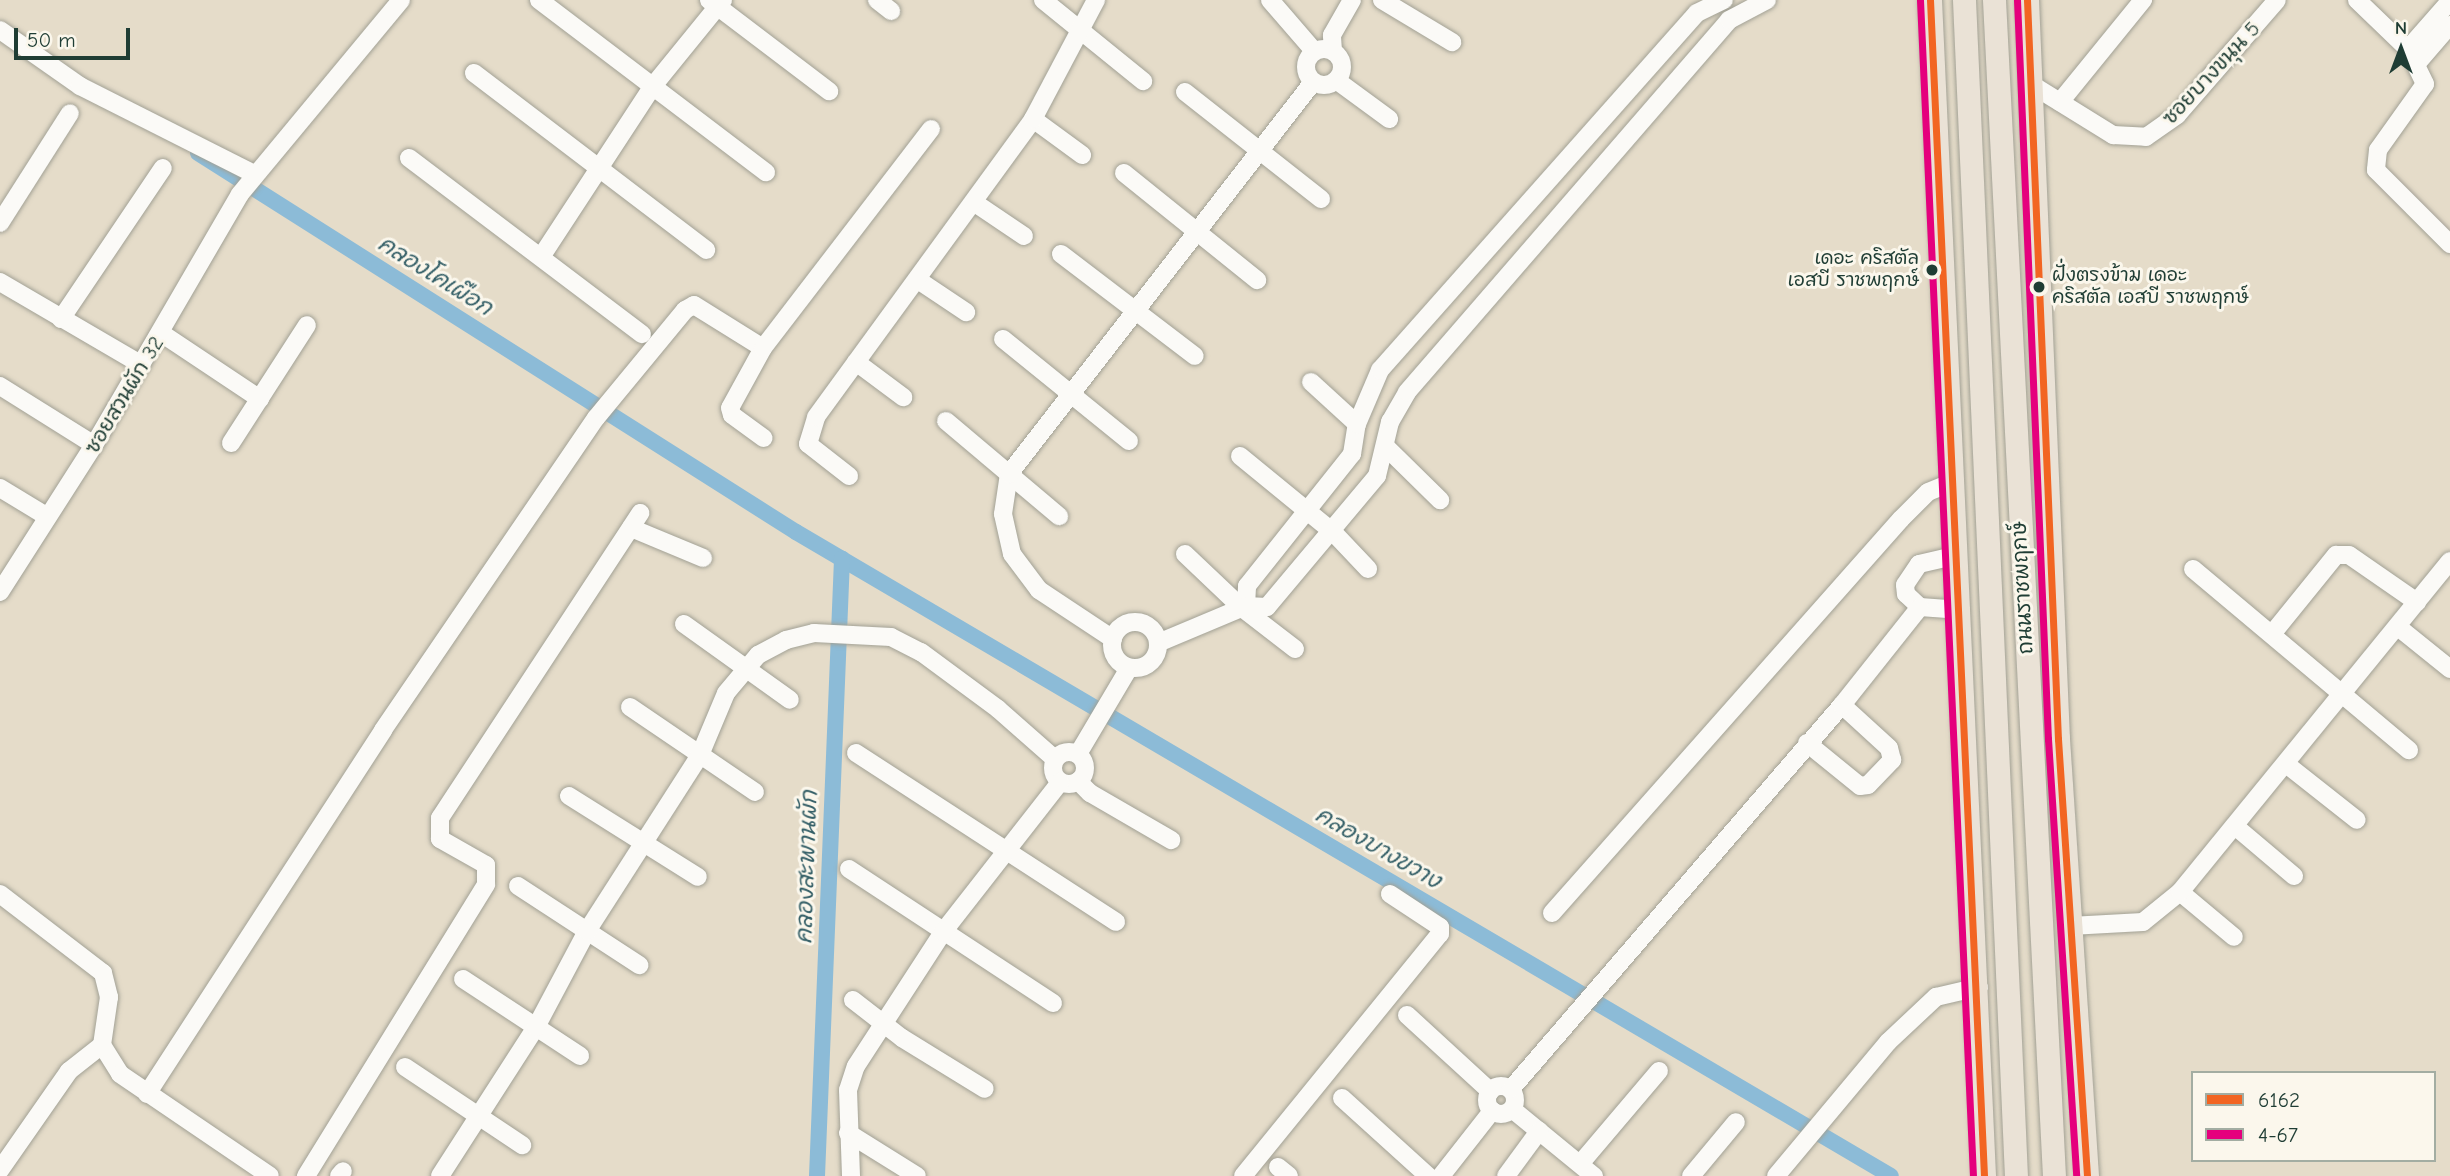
<!DOCTYPE html>
<meta charset="utf-8">
<style>
body{margin:0}
#map{position:relative;width:2450px;height:1176px;overflow:hidden;background:#e5dcc9;font-family:"Comic Neue","Playpen Sans Thai",sans-serif}
div>[style]{position:absolute}
.canal>*{height:16px;margin:-8px;padding:0 8px;transform-origin:8px;border-radius:8px;background:#8cbbd7}
.roads{filter:drop-shadow(0 0 2px #a2a195) drop-shadow(0 0 2px #a2a195)}
.minor>*{height:18px;margin:-9px;padding:0 9px;transform-origin:9px;border-radius:9px;background:#fbfaf7}
.minor>.ring{margin:-9px;padding:0;box-sizing:content-box;background:none;border:18px solid #fbfaf7;border-radius:50%}
.major>*{height:23px;margin:-11.5px;padding:0 11.5px;transform-origin:11.5px;border-radius:11.5px;background:#eae2d6}
.bus-1>*{height:7px;margin:-3.5px;padding:0 3.5px;transform-origin:3.5px;border-radius:3.5px;background:#f26522}
.bus-2>*{height:7px;margin:-3.5px;padding:0 3.5px;transform-origin:3.5px;border-radius:3.5px;background:#e5007d}
.dots>*{width:19px;height:19px;translate:-50% -50%;box-sizing:border-box;border:4px solid #fbf7ec;border-radius:50%}
span{translate:-50% -50%;white-space:nowrap;text-align:center;line-height:1.15;-webkit-text-stroke:6px #fbf7ec;paint-order:stroke}
.bus-label{font-size:19px;color:#1f3d34}
.right{translate:-100% -50%;text-align:right}
.left{translate:0 -50%;text-align:left}
.street-label{font-size:21px;color:#1f3d34}
.water-label{font-size:23px;color:#345f67;font-style:italic}
.legend{position:absolute;left:2191px;top:1071px;width:245px;height:91px;box-sizing:border-box;background:#fbf7ec;border:2px solid #a3ada2;margin:0;padding:9px 12px;list-style:none;font-size:21px;color:#1f3d34}
.legend li{display:flex;align-items:center;gap:14px;height:35px}
.legend b{width:35px;border:2px solid #a3ada2}
.north{position:absolute;left:2366px;top:14px;width:70px;height:70px;-webkit-text-stroke:5px #fbf7ec;paint-order:stroke;rotate:0deg;font-size:19px;font-weight:700;line-height:28px;text-align:center;color:#1f3d34}
.north::after{content:'';display:block;margin:auto;width:24px;height:32px;background:#1f3d34;clip-path:polygon(50% 0,100% 100%,50% 72%,0 100%)}
.scale{position:absolute;left:14px;top:28px;width:116px;height:32px;box-sizing:border-box;border:4px solid #1f3d34;border-top:0;padding-left:9px;font-size:21px;line-height:24px;white-space:nowrap;color:#1f3d34;-webkit-text-stroke:5px #fbf7ec;paint-order:stroke}
</style>
<div id="map">
<div class="canal">
<div style="left:198px;top:153px;width:708px;rotate:32.37deg"></div>
<div style="left:796px;top:532px;width:1270px;rotate:30.46deg"></div>
<div style="left:817px;top:1176px;width:618px;rotate:-87.68deg"></div>
</div>
<div class="roads">
<div class="minor">
<div style="left:539px;top:0;width:285px;rotate:37.2deg"></div>
<div style="left:709px;top:0;width:151px;rotate:37.2deg"></div>
<div style="left:877px;top:0;width:18px;rotate:38deg"></div>
<div style="left:1043px;top:0;width:129px;rotate:39deg"></div>
<div style="left:1270px;top:0;width:67px;rotate:49.2deg"></div>
<div style="left:1382px;top:0;width:82px;rotate:31deg"></div>
<div style="left:2357px;top:0;width:71px;rotate:43.9deg"></div>
<div style="left:2408px;top:49px;width:39px;rotate:64deg"></div>
<div style="left:2425px;top:84px;width:81px;rotate:125.5deg"></div>
<div style="left:2378px;top:150px;width:20px;rotate:96deg"></div>
<div style="left:2376px;top:170px;width:105px;rotate:45deg"></div>
<div style="left:0;top:30px;width:98px;rotate:35deg"></div>
<div style="left:80px;top:86px;width:195px;rotate:26.8deg"></div>
<div class="ring" style="left:1306px;top:49px;width:18px;height:18px"></div>
<div style="left:2408px;top:49px;width:64px;rotate:-48.8deg"></div>
<div style="left:1333px;top:51px;width:16px;rotate:-94deg"></div>
<div style="left:1332px;top:35px;width:40px;rotate:-60.3deg"></div>
<div style="left:2418px;top:62px;width:49px;rotate:-49.1deg"></div>
<div style="left:474px;top:73px;width:292px;rotate:37.3deg"></div>
<div style="left:1336px;top:80px;width:66px;rotate:36.3deg"></div>
<div style="left:2029px;top:83px;width:99px;rotate:31.8deg"></div>
<div style="left:2113px;top:135px;width:33px;rotate:3deg"></div>
<div style="left:2146px;top:137px;width:38px;rotate:-35deg"></div>
<div style="left:2177px;top:115px;width:152px;rotate:-49deg"></div>
<div style="left:1185px;top:92px;width:173px;rotate:38.2deg"></div>
<div style="left:2060px;top:102px;width:132px;rotate:-50.9deg"></div>
<div style="left:1033px;top:119px;width:61px;rotate:36.3deg"></div>
<div style="left:409px;top:158px;width:292px;rotate:37.1deg"></div>
<div style="left:1124px;top:173px;width:171px;rotate:38.8deg"></div>
<div style="left:975px;top:203px;width:59px;rotate:34deg"></div>
<div style="left:0;top:223px;width:130px;rotate:-57.5deg"></div>
<div style="left:1061px;top:254px;width:168px;rotate:37.3deg"></div>
<div style="left:541px;top:257px;width:204px;rotate:-56.8deg"></div>
<div style="left:653px;top:86px;width:111px;rotate:-50.9deg"></div>
<div style="left:918px;top:280px;width:58px;rotate:33.7deg"></div>
<div style="left:0;top:282px;width:164px;rotate:30.3deg"></div>
<div style="left:61px;top:319px;width:182px;rotate:-56deg"></div>
<div style="left:161px;top:333px;width:119px;rotate:33.7deg"></div>
<div style="left:1003px;top:339px;width:162px;rotate:39deg"></div>
<div style="left:763px;top:348px;width:68px;rotate:118.8deg"></div>
<div style="left:730px;top:408px;width:7px;rotate:74deg"></div>
<div style="left:732px;top:415px;width:39px;rotate:36deg"></div>
<div style="left:856px;top:362px;width:59px;rotate:36.7deg"></div>
<div style="left:1311px;top:382px;width:62px;rotate:42.4deg"></div>
<div style="left:0;top:386px;width:111px;rotate:32.1deg"></div>
<div style="left:946px;top:421px;width:148px;rotate:40.1deg"></div>
<div style="left:231px;top:443px;width:140px;rotate:-57.2deg"></div>
<div style="left:1386px;top:447px;width:76px;rotate:44.5deg"></div>
<div style="left:1240px;top:456px;width:120px;rotate:39.3deg"></div>
<div style="left:1333px;top:532px;width:51px;rotate:46.6deg"></div>
<div style="left:849px;top:476px;width:52px;rotate:-142deg"></div>
<div style="left:808px;top:444px;width:28px;rotate:-73deg"></div>
<div style="left:816px;top:417px;width:369px;rotate:-53.9deg"></div>
<div style="left:1033px;top:119px;width:135px;rotate:-62.1deg"></div>
<div style="left:0;top:488px;width:54px;rotate:31.3deg"></div>
<div style="left:631px;top:528px;width:78px;rotate:22.6deg"></div>
<div style="left:1185px;top:554px;width:79px;rotate:43.5deg"></div>
<div style="left:1242px;top:608px;width:67px;rotate:37.7deg"></div>
<div style="left:1958px;top:555px;width:40px;rotate:167deg"></div>
<div style="left:1919px;top:564px;width:25px;rotate:124deg"></div>
<div style="left:1905px;top:585px;width:9px;rotate:84deg"></div>
<div style="left:1906px;top:594px;width:19px;rotate:43deg"></div>
<div style="left:1920px;top:607px;width:41px;rotate:4.2deg"></div>
<div style="left:2193px;top:569px;width:282px;rotate:40deg"></div>
<div style="left:0;top:592px;width:174px;rotate:-57.4deg"></div>
<div style="left:94px;top:445px;width:290px;rotate:-59.8deg"></div>
<div style="left:240px;top:194px;width:252px;rotate:-50.3deg"></div>
<div style="left:1246px;top:606px;width:20px;rotate:-87deg"></div>
<div style="left:1247px;top:586px;width:169px;rotate:-51.5deg"></div>
<div style="left:1352px;top:454px;width:30px;rotate:-81deg"></div>
<div style="left:1357px;top:424px;width:59px;rotate:-66.9deg"></div>
<div style="left:1380px;top:370px;width:477px;rotate:-48.4deg"></div>
<div style="left:1697px;top:13px;width:30px;rotate:-26deg"></div>
<div class="ring" style="left:1112px;top:622px;width:28px;height:28px"></div>
<div style="left:684px;top:624px;width:130px;rotate:35.6deg"></div>
<div style="left:2398px;top:627px;width:67px;rotate:38.9deg"></div>
<div style="left:2272px;top:634px;width:102px;rotate:-51deg"></div>
<div style="left:2336px;top:555px;width:13px"></div>
<div style="left:2349px;top:555px;width:83px;rotate:34.7deg"></div>
<div style="left:1113px;top:639px;width:89px;rotate:-146.5deg"></div>
<div style="left:1039px;top:590px;width:45px;rotate:-126.9deg"></div>
<div style="left:1012px;top:554px;width:41px;rotate:-102.7deg"></div>
<div style="left:1003px;top:514px;width:40px;rotate:-81.5deg"></div>
<div style="left:1009px;top:474px;width:496px;rotate:-52.2deg"></div>
<div style="left:1158px;top:643px;width:95px;rotate:-22.8deg"></div>
<div style="left:1246px;top:606px;width:21px;rotate:3deg"></div>
<div style="left:1267px;top:607px;width:171px;rotate:-50deg"></div>
<div style="left:1377px;top:476px;width:56px;rotate:-76.5deg"></div>
<div style="left:1390px;top:422px;width:34px;rotate:-60deg"></div>
<div style="left:1407px;top:392px;width:492px;rotate:-49.1deg"></div>
<div style="left:1729px;top:20px;width:43px;rotate:-27.8deg"></div>
<div style="left:630px;top:707px;width:151px;rotate:34.2deg"></div>
<div style="left:1807px;top:743px;width:68px;rotate:39.1deg"></div>
<div style="left:1860px;top:786px;width:8px;rotate:-7deg"></div>
<div style="left:1868px;top:785px;width:35px;rotate:-46deg"></div>
<div style="left:1892px;top:760px;width:12px;rotate:-104deg"></div>
<div style="left:1889px;top:748px;width:64px;rotate:-137.5deg"></div>
<div class="ring" style="left:1053px;top:752px;width:14px;height:14px"></div>
<div style="left:856px;top:753px;width:310px;rotate:33deg"></div>
<div style="left:1078px;top:754px;width:100px;rotate:-59.3deg"></div>
<div style="left:2286px;top:764px;width:90px;rotate:38.3deg"></div>
<div style="left:1078px;top:781px;width:17px;rotate:45deg"></div>
<div style="left:1090px;top:793px;width:94px;rotate:30.1deg"></div>
<div style="left:569px;top:796px;width:152px;rotate:32.1deg"></div>
<div style="left:2236px;top:827px;width:76px;rotate:40.2deg"></div>
<div style="left:849px;top:869px;width:244px;rotate:33.3deg"></div>
<div style="left:518px;top:886px;width:145px;rotate:33.1deg"></div>
<div style="left:2180px;top:892px;width:70px;rotate:39.8deg"></div>
<div style="left:0;top:894px;width:130px;rotate:37.5deg"></div>
<div style="left:103px;top:973px;width:25px;rotate:76deg"></div>
<div style="left:109px;top:997px;width:49px;rotate:98.3deg"></div>
<div style="left:102px;top:1045px;width:34px;rotate:58deg"></div>
<div style="left:120px;top:1074px;width:181px;rotate:34.2deg"></div>
<div style="left:1552px;top:913px;width:526px;rotate:-48.47deg"></div>
<div style="left:1901px;top:519px;width:38px;rotate:-45deg"></div>
<div style="left:1928px;top:492px;width:29px;rotate:-22deg"></div>
<div style="left:2070px;top:926px;width:73px;rotate:-3.1deg"></div>
<div style="left:2143px;top:922px;width:48px;rotate:-39deg"></div>
<div style="left:2180px;top:892px;width:427px;rotate:-50.8deg"></div>
<div style="left:463px;top:979px;width:140px;rotate:33.3deg"></div>
<div style="left:853px;top:1000px;width:62px;rotate:37.8deg"></div>
<div style="left:902px;top:1038px;width:97px;rotate:31.6deg"></div>
<div style="left:1407px;top:1015px;width:113px;rotate:42.5deg"></div>
<div style="left:405px;top:1067px;width:141px;rotate:33.7deg"></div>
<div class="ring" style="left:1487px;top:1086px;width:10px;height:10px"></div>
<div style="left:1511px;top:1089px;width:507px;rotate:-49.24deg"></div>
<div style="left:1842px;top:705px;width:125px;rotate:-51.5deg"></div>
<div style="left:147px;top:1094px;width:434px;rotate:-57deg"></div>
<div style="left:383px;top:730px;width:378px;rotate:-55.7deg"></div>
<div style="left:596px;top:418px;width:140px;rotate:-50.5deg"></div>
<div style="left:685px;top:310px;width:10px;rotate:-29deg"></div>
<div style="left:694px;top:305px;width:81px;rotate:31.9deg"></div>
<div style="left:763px;top:348px;width:276px;rotate:-52.5deg"></div>
<div style="left:1342px;top:1098px;width:116px;rotate:42.2deg"></div>
<div style="left:1512px;top:1109px;width:106px;rotate:39.3deg"></div>
<div style="left:848px;top:1133px;width:81px;rotate:31.9deg"></div>
<div style="left:1580px;top:1164px;width:122px;rotate:-49.7deg"></div>
<div style="left:1278px;top:1167px;width:14px;rotate:39deg"></div>
<div style="left:0;top:1170px;width:121px;rotate:-55.1deg"></div>
<div style="left:69px;top:1071px;width:42px;rotate:-38.2deg"></div>
<div style="left:306px;top:1176px;width:343px;rotate:-58.3deg"></div>
<div style="left:486px;top:884px;width:19px;rotate:-90deg"></div>
<div style="left:486px;top:865px;width:53px;rotate:-150.5deg"></div>
<div style="left:440px;top:839px;width:21px;rotate:-90deg"></div>
<div style="left:440px;top:818px;width:365px;rotate:-56.7deg"></div>
<div style="left:339px;top:1176px;width:6px;rotate:-51deg"></div>
<div style="left:440px;top:1176px;width:177px;rotate:-57.2deg"></div>
<div style="left:536px;top:1027px;width:109px;rotate:-62deg"></div>
<div style="left:587px;top:931px;width:209px;rotate:-57.3deg"></div>
<div style="left:700px;top:755px;width:67px;rotate:-67.2deg"></div>
<div style="left:726px;top:693px;width:50px;rotate:-49.9deg"></div>
<div style="left:758px;top:655px;width:32px;rotate:-28deg"></div>
<div style="left:786px;top:640px;width:29px;rotate:-14deg"></div>
<div style="left:814px;top:633px;width:77px;rotate:3deg"></div>
<div style="left:891px;top:637px;width:34px;rotate:27deg"></div>
<div style="left:921px;top:652px;width:96px;rotate:36.5deg"></div>
<div style="left:998px;top:709px;width:76px;rotate:41.3deg"></div>
<div style="left:851px;top:1176px;width:86px;rotate:-92deg"></div>
<div style="left:848px;top:1090px;width:25px;rotate:-72deg"></div>
<div style="left:856px;top:1066px;width:160px;rotate:-57deg"></div>
<div style="left:943px;top:932px;width:190px;rotate:-52deg"></div>
<div style="left:1243px;top:1176px;width:312px;rotate:-50.9deg"></div>
<div style="left:1440px;top:934px;width:7px;rotate:-90deg"></div>
<div style="left:1440px;top:927px;width:60px;rotate:-146.6deg"></div>
<div style="left:1441px;top:1176px;width:83px;rotate:-51.9deg"></div>
<div style="left:1506px;top:1176px;width:56px;rotate:-53.7deg"></div>
<div style="left:1691px;top:1176px;width:70px;rotate:-50.2deg"></div>
<div style="left:1776px;top:1176px;width:175px;rotate:-50.1deg"></div>
<div style="left:1888px;top:1042px;width:66px;rotate:-43.2deg"></div>
<div style="left:1936px;top:997px;width:44px;rotate:-13.1deg"></div>
</div>
<div class="major">
<div style="left:1930px;top:0;width:1177px;rotate:87.37deg"></div>
<div style="left:1964px;top:0;width:1177px;rotate:87.47deg"></div>
<div style="left:1994px;top:0;width:1178px;rotate:87.08deg"></div>
<div style="left:2027px;top:0;width:740px;rotate:87.6deg"></div>
<div style="left:2058px;top:739px;width:438px;rotate:86.2deg"></div>
</div>
</div>
<div class="bus-1">
<div style="left:1930px;top:0;width:1177px;rotate:87.37deg"></div>
<div style="left:2027px;top:0;width:740px;rotate:87.6deg"></div>
<div style="left:2058px;top:739px;width:438px;rotate:86.2deg"></div>
</div>
<div class="bus-2">
<div style="left:1920px;top:0;width:1177px;rotate:87.42deg"></div>
<div style="left:2017px;top:0;width:740px;rotate:87.6deg"></div>
<div style="left:2048px;top:739px;width:438px;rotate:86.3deg"></div>
</div>
<div class="dots">
<div style="left:1932px;top:270px;background:#1f3d34"></div>
<div style="left:2039px;top:287px;background:#1f3d34"></div>
</div>
<div class="bus-label">
<span class="right" style="left:1919px;top:270px">เดอะ คริสตัล<br>เอสบี ราชพฤกษ์</span>
<span class="left" style="left:2052px;top:287px">ฝั่งตรงข้าม เดอะ<br>คริสตัล เอสบี ราชพฤกษ์</span>
</div>
<div class="street-label">
<span style="left:2211px;top:73px;rotate:-47deg">ซอยบางขนุน 5</span>
<span style="left:124px;top:395px;rotate:-59deg">ซอยสวนผัก 32</span>
<span style="left:2022px;top:588px;rotate:-93deg">ถนนราชพฤกษ์</span>
</div>
<div class="water-label">
<span style="left:435px;top:276px;rotate:32deg">คลองโคเผือก</span>
<span style="left:1378px;top:848px;rotate:30deg">คลองบางขวาง</span>
<span style="left:807px;top:867px;rotate:-88deg">คลองสะพานผัก</span>
</div>
<ul class="legend">
<li><b style="height:9px;background:#f26522"></b>6162</li>
<li><b style="height:9px;background:#e5007d"></b>4-67</li>
</ul>
<div class="north">N</div>
<div class="scale">50 m</div>
</div>
